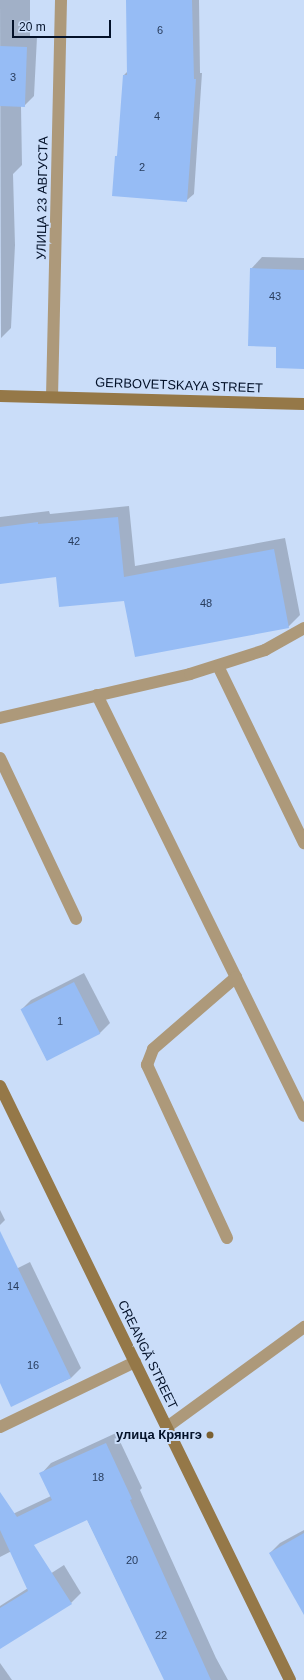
<!DOCTYPE html>
<meta charset="utf-8">
<style>
body{margin:0}
#map{position:relative;width:304px;height:1680px;overflow:hidden;background:#caddf9;font-family:Arial,sans-serif}
div>[style]{position:absolute}
.shadow>*{inset:0;background:#0003}
.building>*{inset:0;background:#96bcf5;transform-origin:0 0}
.lane>*{height:12px;margin:-6px;padding:0 6px;transform-origin:6px;border-radius:6px;background:#ad997a}
.street>*{height:12px;margin:-6px;padding:0 6px;transform-origin:6px;border-radius:6px;background:#ad997a}
.secondary>*{height:12px;margin:-6px;padding:0 6px;transform-origin:6px;border-radius:6px;background:#957848}
.dots>*{width:11px;height:11px;translate:-50% -50%;box-sizing:border-box;border:2px solid #caddf9;border-radius:50%}
span{translate:-50% -50%;white-space:nowrap;text-align:center;line-height:1.15;-webkit-text-stroke:4px #caddf9;paint-order:stroke}
.number-label{font-size:11px;color:#283c5c}
.number-label span{-webkit-text-stroke-width:0}
.street-label{font-size:13px;color:#031129}
.poi-label{font-size:13px;color:#031129;font-weight:700}
.right{translate:-100% -50%;text-align:right}
.scale{position:absolute;left:12px;top:20px;width:99px;height:18px;box-sizing:border-box;border:2px solid #031129;border-top:0;padding-left:5px;font-size:12px;line-height:14px;white-space:nowrap;color:#031129;-webkit-text-stroke:3px #caddf9;paint-order:stroke}
</style>
<div id="map">
<div class="shadow">
<div style="clip-path:polygon(0 0,30px 0,30px 37px,37px 37px,34px 96px,24px 106px,21px 106px,22px 165px,13px 174px,15px 245px,11px 328px,1px 338px)"></div>
<div style="clip-path:polygon(127px 0,199px 0,200px 73px,202px 73px,194px 194px,187px 200px,116px 157px,118px 154px,124px 75px,128px 71px)"></div>
<div style="clip-path:polygon(262px 257px,304px 258px,304px 368px,277px 346px,251px 269px)"></div>
<div style="clip-path:polygon(129px 506px,135px 566px,285px 538px,300px 615px,288px 627px,125px 600px,57px 576px,0 583px,0 517px,49px 511px,50px 514px)"></div>
<div style="clip-path:polygon(84px 973px,110px 1023px,100px 1033px,47px 1060px,22px 1009px,31px 1000px)"></div>
<div style="clip-path:polygon(0 1210px,5px 1220px,0 1225px)"></div>
<div style="clip-path:polygon(30px 1262px,81px 1368px,71px 1378px,11px 1405px,0 1381px,0 1277px)"></div>
<div style="clip-path:polygon(116px 1433px,142px 1488px,140px 1490px,216px 1658px,228px 1680px,165px 1680px,87px 1519px,80px 1516px,0 1557px,0 1520px,51px 1496px,41px 1474px,51px 1463px)"></div>
<div style="clip-path:polygon(304px 1530px,304px 1612px,270px 1553px,280px 1543px)"></div>
<div style="clip-path:polygon(64px 1565px,81px 1593px,71px 1603px,0 1648px,0 1606px)"></div>
<div style="clip-path:polygon(0 1663px,12px 1680px,0 1680px)"></div>
</div>
<div class="building">
<div style="clip-path:polygon(126px 0,192px 0,194px 79px,196px 79px,187px 202px,112px 196px,115px 156px,117px 156px,123px 75px,127px 75px)"></div>
<div style="left:0;top:46px;width:27px;height:60px;rotate:2deg"></div>
<div style="clip-path:polygon(250px 268px,304px 270px,304px 369px,276px 368px,276px 347px,248px 346px)"></div>
<div style="clip-path:polygon(118px 517px,124px 577px,274px 549px,289px 628px,135px 657px,124px 601px,59px 607px,56px 577px,0 584px,0 527px,38px 522px,38px 524px)"></div>
<div style="left:74px;top:982px;width:58px;height:60px;rotate:63deg"></div>
<div style="clip-path:polygon(0 1231px,71px 1378px,11px 1407px,0 1383px)"></div>
<div style="clip-path:polygon(106px 1443px,132px 1499px,130px 1500px,211px 1680px,164px 1680px,87px 1520px,34px 1545px,72px 1604px,0 1649px,0 1608px,28px 1591px,0 1530px,0 1492px,17px 1517px,52px 1500px,39px 1473px)"></div>
<div style="clip-path:polygon(304px 1533px,304px 1615px,269px 1553px)"></div>
</div>
<div class="lane">
<div style="left:218px;top:666px;width:197px;rotate:64.1deg"></div>
<div style="left:97px;top:695px;width:469px;rotate:63.8deg"></div>
<div style="left:0;top:718px;width:195px;rotate:-13deg"></div>
<div style="left:190px;top:674px;width:79px;rotate:-17.7deg"></div>
<div style="left:265px;top:650px;width:45px;rotate:-29.4deg"></div>
<div style="left:0;top:758px;width:178px;rotate:64.7deg"></div>
<div style="left:227px;top:1238px;width:191px;rotate:-114.8deg"></div>
<div style="left:147px;top:1065px;width:17px;rotate:-69deg"></div>
<div style="left:153px;top:1049px;width:110px;rotate:-40.9deg"></div>
<div style="left:167px;top:1427px;width:170px;rotate:-36.1deg"></div>
</div>
<div class="street">
<div style="left:52px;top:397px;width:397px;rotate:-88.7deg"></div>
<div style="left:0;top:1427px;width:150px;rotate:-25.7deg"></div>
</div>
<div class="secondary">
<div style="left:0;top:396px;width:304px;rotate:1.5deg"></div>
<div style="left:0;top:1086px;width:661px;rotate:63.98deg"></div>
</div>
<div class="dots">
<div style="left:210px;top:1435px;background:#7b6032"></div>
</div>
<div class="number-label">
<span style="left:160px;top:30px">6</span>
<span style="left:13px;top:77px">3</span>
<span style="left:157px;top:116px">4</span>
<span style="left:142px;top:167px">2</span>
<span style="left:275px;top:296px">43</span>
<span style="left:74px;top:541px">42</span>
<span style="left:206px;top:603px">48</span>
<span style="left:60px;top:1021px">1</span>
<span style="left:13px;top:1286px">14</span>
<span style="left:33px;top:1365px">16</span>
<span style="left:98px;top:1477px">18</span>
<span style="left:132px;top:1560px">20</span>
<span style="left:161px;top:1635px">22</span>
</div>
<div class="street-label">
<span style="left:43px;top:198px;rotate:-89deg">УЛИЦА 23 АВГУСТА</span>
<span style="left:179px;top:386px;rotate:2deg">GERBOVETSKAYA STREET</span>
<span style="left:147px;top:1355px;rotate:64deg">CREANGĂ STREET</span>
</div>
<div class="poi-label">
<span class="right" style="left:202px;top:1435px">улица Крянгэ</span>
</div>
<div class="scale">20 m</div>
</div>
